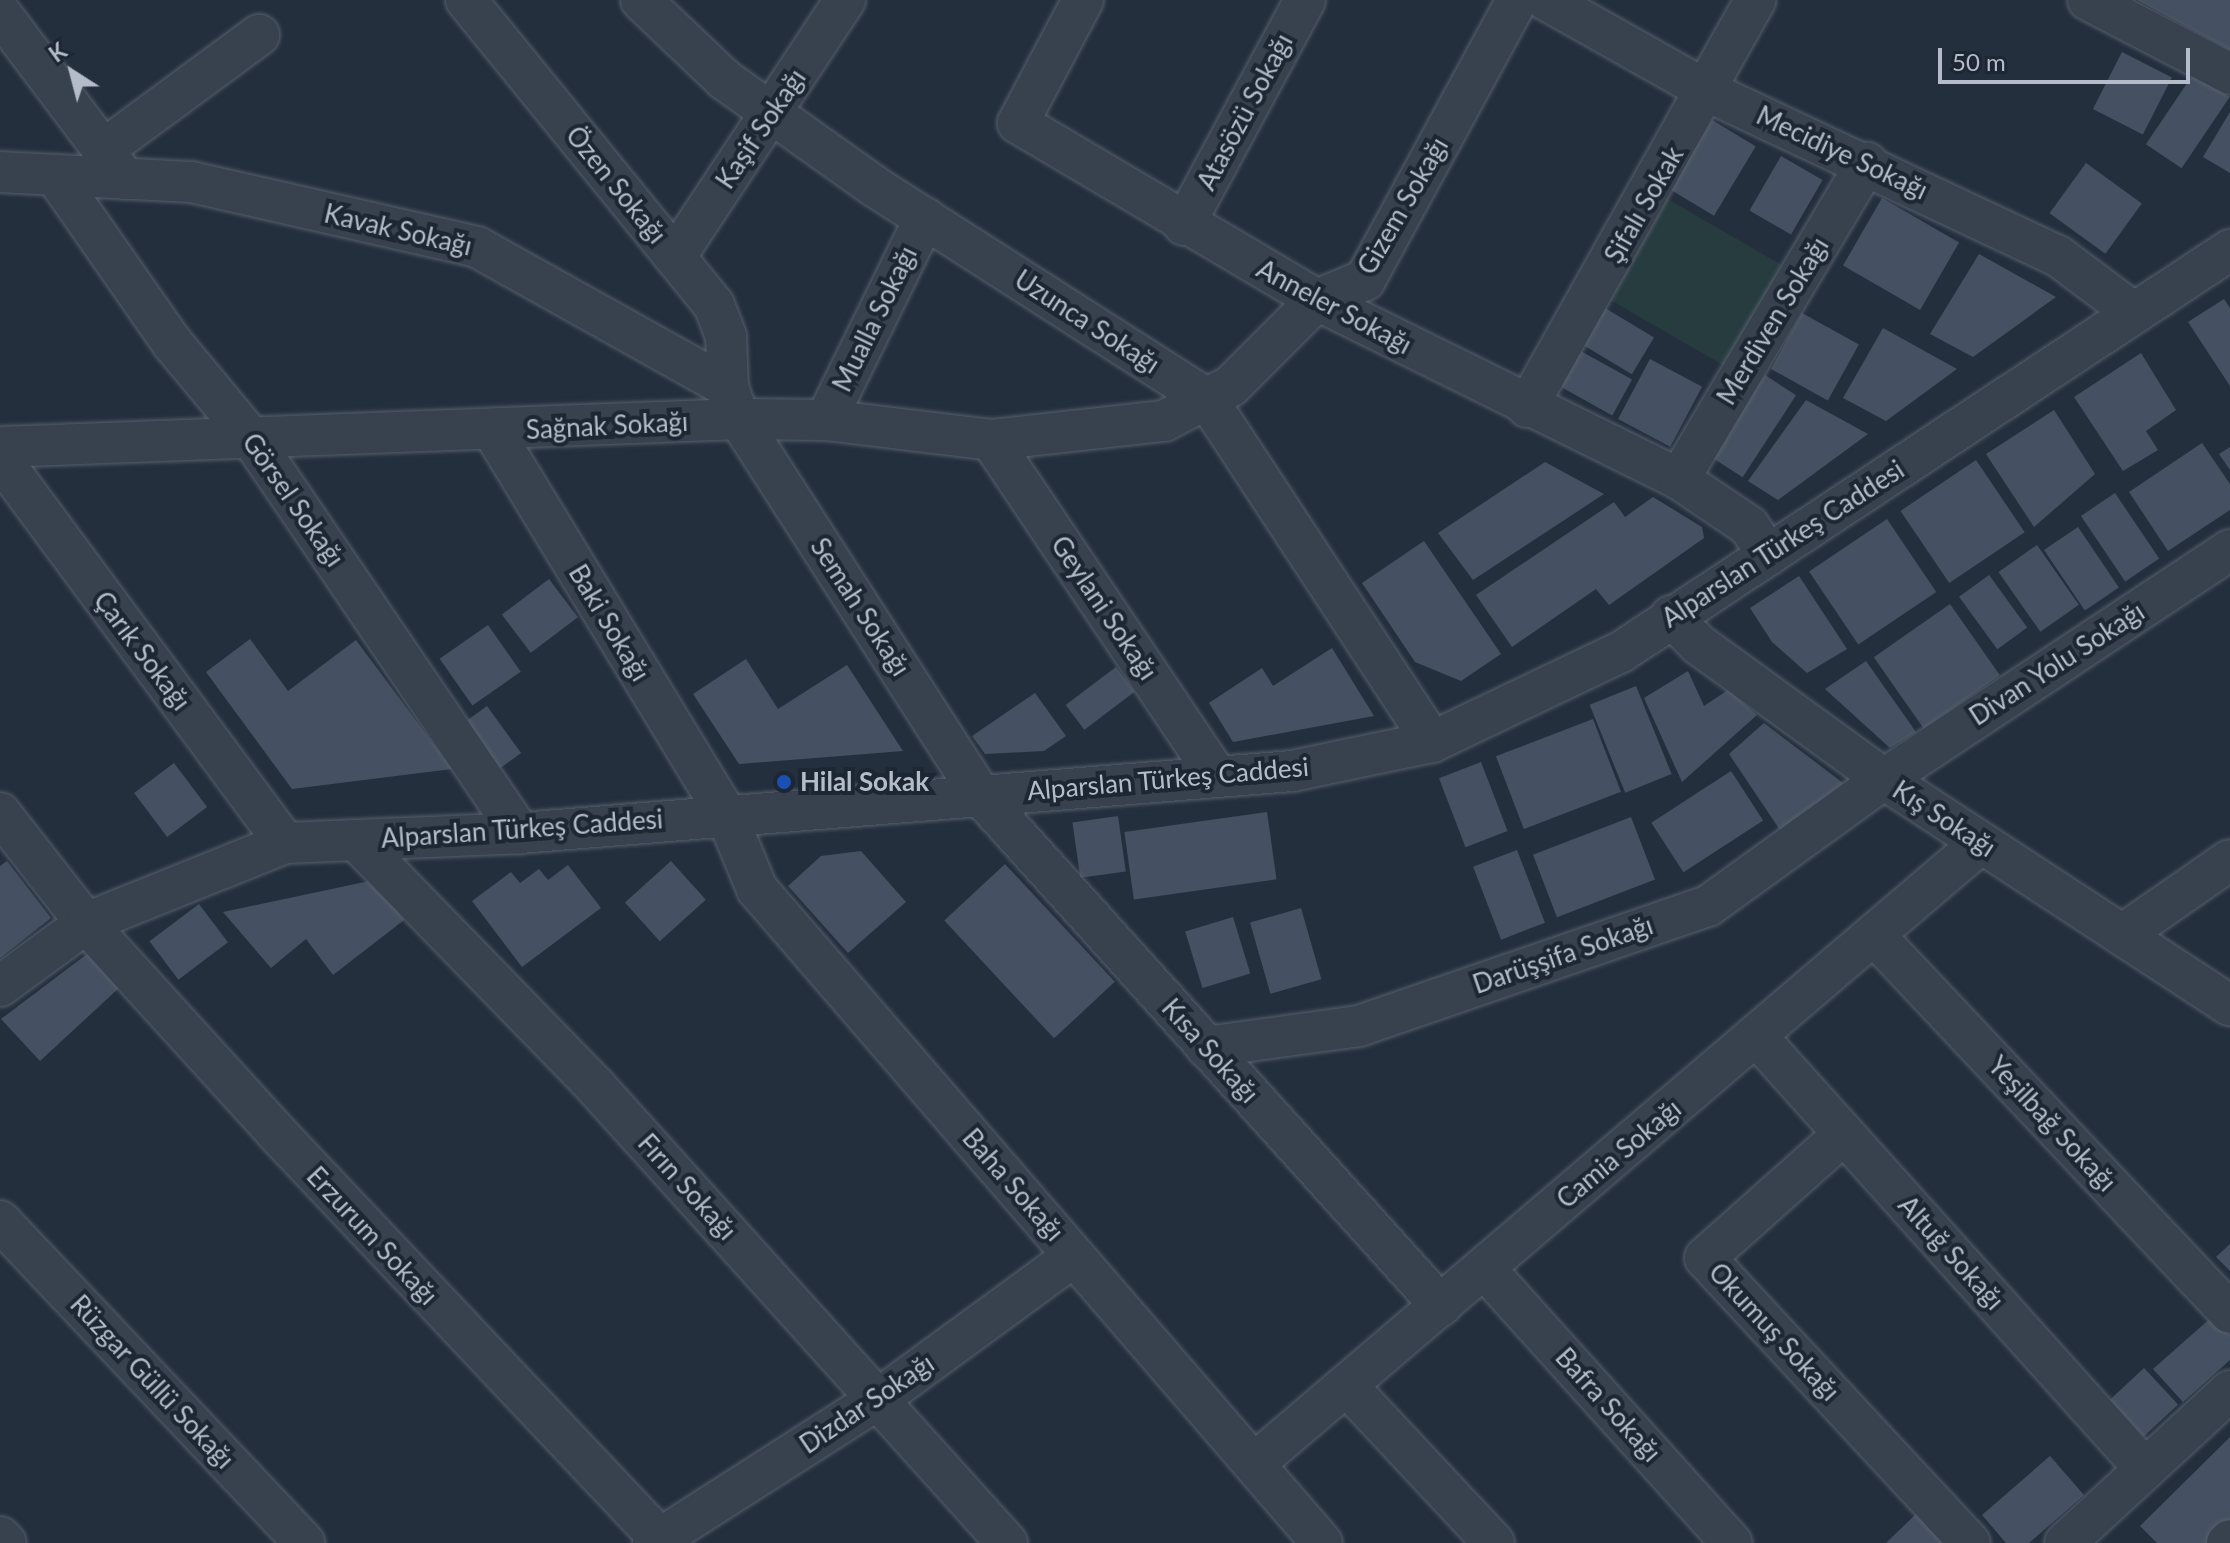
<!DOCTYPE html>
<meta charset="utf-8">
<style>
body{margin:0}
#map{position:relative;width:2230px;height:1543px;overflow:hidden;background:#242f3e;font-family:Lato,sans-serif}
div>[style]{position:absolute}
.green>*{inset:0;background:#263c3f;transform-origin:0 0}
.building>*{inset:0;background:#455162;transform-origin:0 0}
.roads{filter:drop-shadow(0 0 2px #565f6c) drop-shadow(0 0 2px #565f6c)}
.minor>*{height:40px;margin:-20px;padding:0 20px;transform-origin:20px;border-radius:20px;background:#38414e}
.dots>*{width:22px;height:22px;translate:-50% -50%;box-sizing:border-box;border:4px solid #1d2633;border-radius:50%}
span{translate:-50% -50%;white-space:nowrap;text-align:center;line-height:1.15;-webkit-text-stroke:8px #1d2633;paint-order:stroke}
.street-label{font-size:26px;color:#b4bcc9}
.poi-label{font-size:26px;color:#b4bcc9;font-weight:700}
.left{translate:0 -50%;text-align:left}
.north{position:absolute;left:32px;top:32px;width:80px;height:80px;-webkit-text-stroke:6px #1d2633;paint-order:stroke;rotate:324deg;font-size:22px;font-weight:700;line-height:32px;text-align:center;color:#b4bcc9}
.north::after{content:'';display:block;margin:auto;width:28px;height:36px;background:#b4bcc9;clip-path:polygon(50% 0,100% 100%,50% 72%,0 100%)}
.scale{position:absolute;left:1938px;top:48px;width:252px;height:36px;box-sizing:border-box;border:4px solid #b4bcc9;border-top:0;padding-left:10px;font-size:24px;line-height:28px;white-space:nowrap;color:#b4bcc9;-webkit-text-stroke:6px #1d2633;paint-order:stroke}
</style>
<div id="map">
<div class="green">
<div style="left:1664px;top:197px;width:137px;height:116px;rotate:30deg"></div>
</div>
<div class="building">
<div style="clip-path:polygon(2137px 0,2230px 0,2230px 50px)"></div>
<div style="left:2122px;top:52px;width:56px;height:64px;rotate:27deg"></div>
<div style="left:2194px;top:73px;width:43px;height:86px;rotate:34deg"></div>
<div style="clip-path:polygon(2230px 112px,2230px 173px,2203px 157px)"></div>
<div style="left:1712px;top:120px;width:51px;height:81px;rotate:31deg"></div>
<div style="left:1781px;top:156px;width:48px;height:63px;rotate:30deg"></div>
<div style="left:2086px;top:163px;width:69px;height:62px;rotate:36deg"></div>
<div style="left:1882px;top:198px;width:89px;height:78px;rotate:30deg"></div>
<div style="clip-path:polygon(1979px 254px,2056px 297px,1973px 357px,1930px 334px)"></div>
<div style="clip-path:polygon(2224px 299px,2230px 308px,2230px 386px,2188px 322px)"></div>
<div style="left:1600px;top:305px;width:63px;height:43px;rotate:31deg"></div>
<div style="left:1802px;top:313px;width:65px;height:64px;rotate:29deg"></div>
<div style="clip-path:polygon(1883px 328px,1957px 369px,1886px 421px,1843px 398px)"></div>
<div style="left:1577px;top:349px;width:63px;height:41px;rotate:29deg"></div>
<div style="clip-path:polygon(2141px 353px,2176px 410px,2146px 431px,2158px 450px,2123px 471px,2074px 397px)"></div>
<div style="left:1650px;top:359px;width:59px;height:68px;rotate:28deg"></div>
<div style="left:1765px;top:375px;width:37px;height:98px;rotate:33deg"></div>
<div style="clip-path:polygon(1806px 400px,1868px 434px,1778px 500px,1748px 481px)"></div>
<div style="clip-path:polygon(2054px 410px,2095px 474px,2034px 527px,1986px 454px)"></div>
<div style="clip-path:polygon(2202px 443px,2230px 484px,2230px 510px,2168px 551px,2129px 492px)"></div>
<div style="clip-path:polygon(2230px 447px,2230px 470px,2219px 454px)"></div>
<div style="left:1976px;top:460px;width:87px;height:91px;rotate:56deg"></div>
<div style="clip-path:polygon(1545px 462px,1604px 494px,1473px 580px,1438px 533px)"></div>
<div style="left:2115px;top:493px;width:79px;height:41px;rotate:56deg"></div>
<div style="clip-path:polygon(1653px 497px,1702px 527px,1704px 538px,1609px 605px,1596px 589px,1512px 647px,1476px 595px,1614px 502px,1625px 517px)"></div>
<div style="left:1887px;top:519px;width:88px;height:94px;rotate:56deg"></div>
<div style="left:2078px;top:527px;width:73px;height:41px;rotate:56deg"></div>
<div style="clip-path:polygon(1424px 541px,1501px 654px,1461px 681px,1415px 662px,1362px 583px)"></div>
<div style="left:2037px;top:545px;width:73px;height:47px;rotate:55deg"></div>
<div style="left:1989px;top:575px;width:65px;height:37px;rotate:54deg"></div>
<div style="clip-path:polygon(1799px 576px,1847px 649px,1807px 673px,1772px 642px,1750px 608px)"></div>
<div style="left:549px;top:579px;width:48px;height:59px;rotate:53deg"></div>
<div style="left:1950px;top:604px;width:87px;height:93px;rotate:55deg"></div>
<div style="left:488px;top:625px;width:57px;height:59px;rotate:55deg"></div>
<div style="clip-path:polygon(250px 639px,288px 691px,356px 640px,452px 769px,292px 789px,206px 672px)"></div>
<div style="clip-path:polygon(1332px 648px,1374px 716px,1233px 742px,1209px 703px,1262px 668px,1273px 686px)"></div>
<div style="clip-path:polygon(746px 659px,778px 709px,847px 665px,903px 751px,739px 764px,693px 694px)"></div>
<div style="clip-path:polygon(1866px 661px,1916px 732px,1890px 748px,1825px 689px)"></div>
<div style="left:1116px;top:667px;width:31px;height:63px;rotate:53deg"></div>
<div style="clip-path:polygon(1688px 671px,1704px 706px,1728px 690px,1757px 715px,1682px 782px,1644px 698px)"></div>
<div style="left:1636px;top:686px;width:95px;height:50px;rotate:68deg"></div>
<div style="clip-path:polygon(1035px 693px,1066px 736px,1044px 751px,985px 754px,972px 736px)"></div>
<div style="left:487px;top:706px;width:58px;height:29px;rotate:54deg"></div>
<div style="left:1593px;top:719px;width:78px;height:104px;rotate:69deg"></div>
<div style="clip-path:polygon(1764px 723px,1847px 786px,1782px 833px,1729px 754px)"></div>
<div style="left:1481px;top:762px;width:74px;height:45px;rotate:69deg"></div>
<div style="left:174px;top:763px;width:55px;height:50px;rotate:53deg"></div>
<div style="left:1731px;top:771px;width:59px;height:95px;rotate:57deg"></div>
<div style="left:1267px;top:812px;width:68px;height:144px;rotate:82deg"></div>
<div style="left:1118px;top:816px;width:56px;height:46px;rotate:82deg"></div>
<div style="left:1631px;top:817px;width:67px;height:105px;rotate:69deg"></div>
<div style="left:1517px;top:850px;width:78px;height:47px;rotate:69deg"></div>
<div style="clip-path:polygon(861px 851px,906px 902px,848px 953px,788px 886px,821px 856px)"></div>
<div style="clip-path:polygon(7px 861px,51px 918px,0 958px,0 866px)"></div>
<div style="left:671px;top:861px;width:52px;height:62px;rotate:48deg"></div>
<div style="left:1005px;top:864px;width:161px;height:83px;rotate:47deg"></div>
<div style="clip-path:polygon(568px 865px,601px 908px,522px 967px,472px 901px,511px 872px,520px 883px,539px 869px,548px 880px)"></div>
<div style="clip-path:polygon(374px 880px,404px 920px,333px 975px,306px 939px,271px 968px,223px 912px)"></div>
<div style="left:199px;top:904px;width:48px;height:62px;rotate:53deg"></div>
<div style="left:1301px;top:908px;width:74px;height:53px;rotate:74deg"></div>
<div style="left:1233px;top:917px;width:59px;height:50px;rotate:73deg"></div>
<div style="clip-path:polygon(87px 954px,119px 988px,40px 1061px,1px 1019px)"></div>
<div style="clip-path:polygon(2230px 1244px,2230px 1271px,2216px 1257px)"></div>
<div style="clip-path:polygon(2213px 1316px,2230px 1335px,2230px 1360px,2183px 1402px,2153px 1369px)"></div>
<div style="left:2144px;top:1368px;width:50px;height:47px;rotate:47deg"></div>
<div style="clip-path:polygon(2230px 1437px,2230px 1520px,2207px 1543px,2157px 1543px,2140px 1526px)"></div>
<div style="clip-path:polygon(2050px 1456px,2084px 1495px,2029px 1543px,2006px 1543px,1982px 1515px)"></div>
<div style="clip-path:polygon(1918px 1512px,1949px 1543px,1886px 1543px)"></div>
</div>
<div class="roads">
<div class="minor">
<div style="left:466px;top:0;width:393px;rotate:50.9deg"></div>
<div style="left:714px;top:305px;width:34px;rotate:69deg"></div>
<div style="left:726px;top:337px;width:50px;rotate:87.7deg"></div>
<div style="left:641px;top:0;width:116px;rotate:43.6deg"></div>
<div style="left:725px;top:80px;width:183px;rotate:35.4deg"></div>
<div style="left:874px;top:186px;width:395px;rotate:32.6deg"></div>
<div style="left:1207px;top:399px;width:410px;rotate:56.7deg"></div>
<div style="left:1083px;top:0;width:139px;rotate:117.9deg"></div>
<div style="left:1018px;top:123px;width:347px;rotate:30.6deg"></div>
<div style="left:1317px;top:300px;width:404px;rotate:26.3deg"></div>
<div style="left:1679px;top:479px;width:84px;rotate:33.9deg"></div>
<div style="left:1749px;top:526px;width:35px;rotate:57deg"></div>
<div style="left:1546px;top:0;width:187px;rotate:29.4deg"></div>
<div style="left:1709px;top:92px;width:386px;rotate:25.2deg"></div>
<div style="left:2058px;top:256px;width:95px;rotate:36.9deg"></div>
<div style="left:2088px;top:0;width:160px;rotate:27.5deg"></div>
<div style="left:0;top:13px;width:208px;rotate:53deg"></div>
<div style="left:103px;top:150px;width:194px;rotate:-36.4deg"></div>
<div style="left:0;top:172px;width:191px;rotate:3deg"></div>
<div style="left:191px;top:182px;width:293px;rotate:12.8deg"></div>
<div style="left:477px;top:247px;width:287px;rotate:29.2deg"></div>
<div style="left:728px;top:387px;width:34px;rotate:71deg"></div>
<div style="left:739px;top:419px;width:447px;rotate:57.3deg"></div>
<div style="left:980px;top:795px;width:688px;rotate:47.94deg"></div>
<div style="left:55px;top:175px;width:206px;rotate:55.1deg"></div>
<div style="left:173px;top:344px;width:124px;rotate:50.3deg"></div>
<div style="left:252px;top:439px;width:477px;rotate:55.8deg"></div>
<div style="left:1184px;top:225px;width:255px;rotate:-61.7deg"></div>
<div style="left:675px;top:257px;width:308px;rotate:-56.5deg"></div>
<div style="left:1527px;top:407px;width:467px;rotate:-60.7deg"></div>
<div style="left:826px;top:420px;width:225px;rotate:-63.9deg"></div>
<div style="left:493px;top:431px;width:448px;rotate:58.7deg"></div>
<div style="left:726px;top:814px;width:81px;rotate:67.5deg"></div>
<div style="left:757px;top:889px;width:864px;rotate:49.18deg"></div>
<div style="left:991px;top:440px;width:405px;rotate:56.1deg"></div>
<div style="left:0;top:447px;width:740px;rotate:-2.17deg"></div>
<div style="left:739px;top:419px;width:87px;rotate:0.7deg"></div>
<div style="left:826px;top:420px;width:166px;rotate:6.9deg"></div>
<div style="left:991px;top:440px;width:174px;rotate:-6.3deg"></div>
<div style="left:1164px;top:421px;width:76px;rotate:-27.6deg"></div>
<div style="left:1231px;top:386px;width:122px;rotate:-45deg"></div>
<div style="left:1317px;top:300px;width:52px;rotate:-22.6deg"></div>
<div style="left:1365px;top:280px;width:319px;rotate:-61.5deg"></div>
<div style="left:0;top:458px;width:479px;rotate:53.5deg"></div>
<div style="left:1679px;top:479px;width:368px;rotate:-59.3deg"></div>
<div style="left:1671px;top:616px;width:39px;rotate:46deg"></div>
<div style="left:1698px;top:644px;width:230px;rotate:36deg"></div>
<div style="left:1884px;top:779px;width:413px;rotate:33.2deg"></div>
<div style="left:0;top:813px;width:140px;rotate:52deg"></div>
<div style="left:86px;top:923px;width:281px;rotate:47.7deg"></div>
<div style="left:275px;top:1131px;width:567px;rotate:46.64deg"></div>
<div style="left:356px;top:840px;width:344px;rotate:45.8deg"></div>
<div style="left:596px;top:1087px;width:614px;rotate:47.97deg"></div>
<div style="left:1874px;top:935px;width:519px;rotate:46.72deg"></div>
<div style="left:2122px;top:935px;width:131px;rotate:-34.8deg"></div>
<div style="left:0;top:986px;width:107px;rotate:-36.2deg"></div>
<div style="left:86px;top:923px;width:214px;rotate:-21.9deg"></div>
<div style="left:285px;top:843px;width:235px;rotate:-2.4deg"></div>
<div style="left:520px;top:833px;width:774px;rotate:-4.59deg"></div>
<div style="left:1292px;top:771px;width:143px;rotate:-11.7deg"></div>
<div style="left:1432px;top:742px;width:209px;rotate:-25.5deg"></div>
<div style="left:1621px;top:652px;width:730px;rotate:-33.43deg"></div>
<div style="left:1757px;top:1037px;width:581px;rotate:48.07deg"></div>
<div style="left:1206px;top:1047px;width:154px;rotate:-7.8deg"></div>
<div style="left:1359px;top:1026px;width:369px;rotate:-19deg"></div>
<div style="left:1708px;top:906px;width:217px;rotate:-35.8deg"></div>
<div style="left:1884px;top:779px;width:415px;rotate:-33.5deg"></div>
<div style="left:1844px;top:1134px;width:186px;rotate:138.3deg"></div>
<div style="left:1705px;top:1258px;width:389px;rotate:47.1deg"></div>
<div style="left:0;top:1221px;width:443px;rotate:46.6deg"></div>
<div style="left:1484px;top:1268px;width:370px;rotate:48deg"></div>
<div style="left:1347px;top:1386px;width:215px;rotate:46.9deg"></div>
<div style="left:1255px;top:1463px;width:955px;rotate:-40.5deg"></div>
<div style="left:0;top:1537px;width:8px;rotate:45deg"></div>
<div style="left:653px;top:1543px;width:269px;rotate:-32.6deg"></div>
<div style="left:880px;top:1398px;width:240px;rotate:-36.2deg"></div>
<div style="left:2065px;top:1543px;width:224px;rotate:-42.7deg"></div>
<div style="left:2227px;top:1543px;width:4px;rotate:-45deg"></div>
</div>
</div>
<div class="dots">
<div style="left:784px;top:782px;background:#1a4fb4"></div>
</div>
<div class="street-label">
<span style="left:1245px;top:112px;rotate:-62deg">Atasözü Sokağı</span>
<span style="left:761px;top:129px;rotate:-56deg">Kaşif Sokağı</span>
<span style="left:1842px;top:153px;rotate:25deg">Mecidiye Sokağı</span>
<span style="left:616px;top:185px;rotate:51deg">Özen Sokağı</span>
<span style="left:1644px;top:205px;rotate:-60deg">Şifalı Sokak</span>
<span style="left:1403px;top:206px;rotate:-60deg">Gizem Sokağı</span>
<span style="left:398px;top:230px;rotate:13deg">Kavak Sokağı</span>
<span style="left:1334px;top:307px;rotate:28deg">Anneler Sokağı</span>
<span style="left:875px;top:319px;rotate:-64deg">Mualla Sokağı</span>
<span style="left:1773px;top:321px;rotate:-59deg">Merdiven Sokağı</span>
<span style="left:1087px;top:322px;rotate:33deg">Uzunca Sokağı</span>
<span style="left:607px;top:426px;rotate:-3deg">Sağnak Sokağı</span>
<span style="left:293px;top:500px;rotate:55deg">Görsel Sokağı</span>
<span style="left:1783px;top:544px;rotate:-33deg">Alparslan Türkeş Caddesi</span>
<span style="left:860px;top:607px;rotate:57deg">Semah Sokağı</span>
<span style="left:1104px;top:608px;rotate:56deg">Geylani Sokağı</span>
<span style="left:609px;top:623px;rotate:59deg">Baki Sokağı</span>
<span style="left:142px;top:651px;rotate:53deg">Çarık Sokağı</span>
<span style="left:2057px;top:664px;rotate:-33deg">Divan Yolu Sokağı</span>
<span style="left:1168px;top:779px;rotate:-5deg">Alparslan Türkeş Caddesi</span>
<span style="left:1944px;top:819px;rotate:33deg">Kış Sokağı</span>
<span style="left:522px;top:829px;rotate:-4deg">Alparslan Türkeş Caddesi</span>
<span style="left:1563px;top:955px;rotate:-19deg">Darüşşifa Sokağı</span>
<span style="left:1210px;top:1051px;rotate:48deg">Kısa Sokağı</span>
<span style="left:2052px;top:1124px;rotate:47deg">Yeşilbağ Sokağı</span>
<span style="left:1619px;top:1154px;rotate:-40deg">Camia Sokağı</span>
<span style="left:1013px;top:1185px;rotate:49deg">Baha Sokağı</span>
<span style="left:687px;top:1187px;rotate:48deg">Fırın Sokağı</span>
<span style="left:372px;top:1236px;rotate:47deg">Erzurum Sokağı</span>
<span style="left:1951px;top:1253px;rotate:48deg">Altuğ Sokağı</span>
<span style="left:1774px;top:1332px;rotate:47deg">Okumuş Sokağı</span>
<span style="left:152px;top:1382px;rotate:47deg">Rüzgar Güllü Sokağı</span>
<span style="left:867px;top:1404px;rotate:-34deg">Dizdar Sokağı</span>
<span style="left:1608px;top:1405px;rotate:48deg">Bafra Sokağı</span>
</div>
<div class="poi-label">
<span class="left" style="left:800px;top:782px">Hilal Sokak</span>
</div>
<div class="north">K</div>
<div class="scale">50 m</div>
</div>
